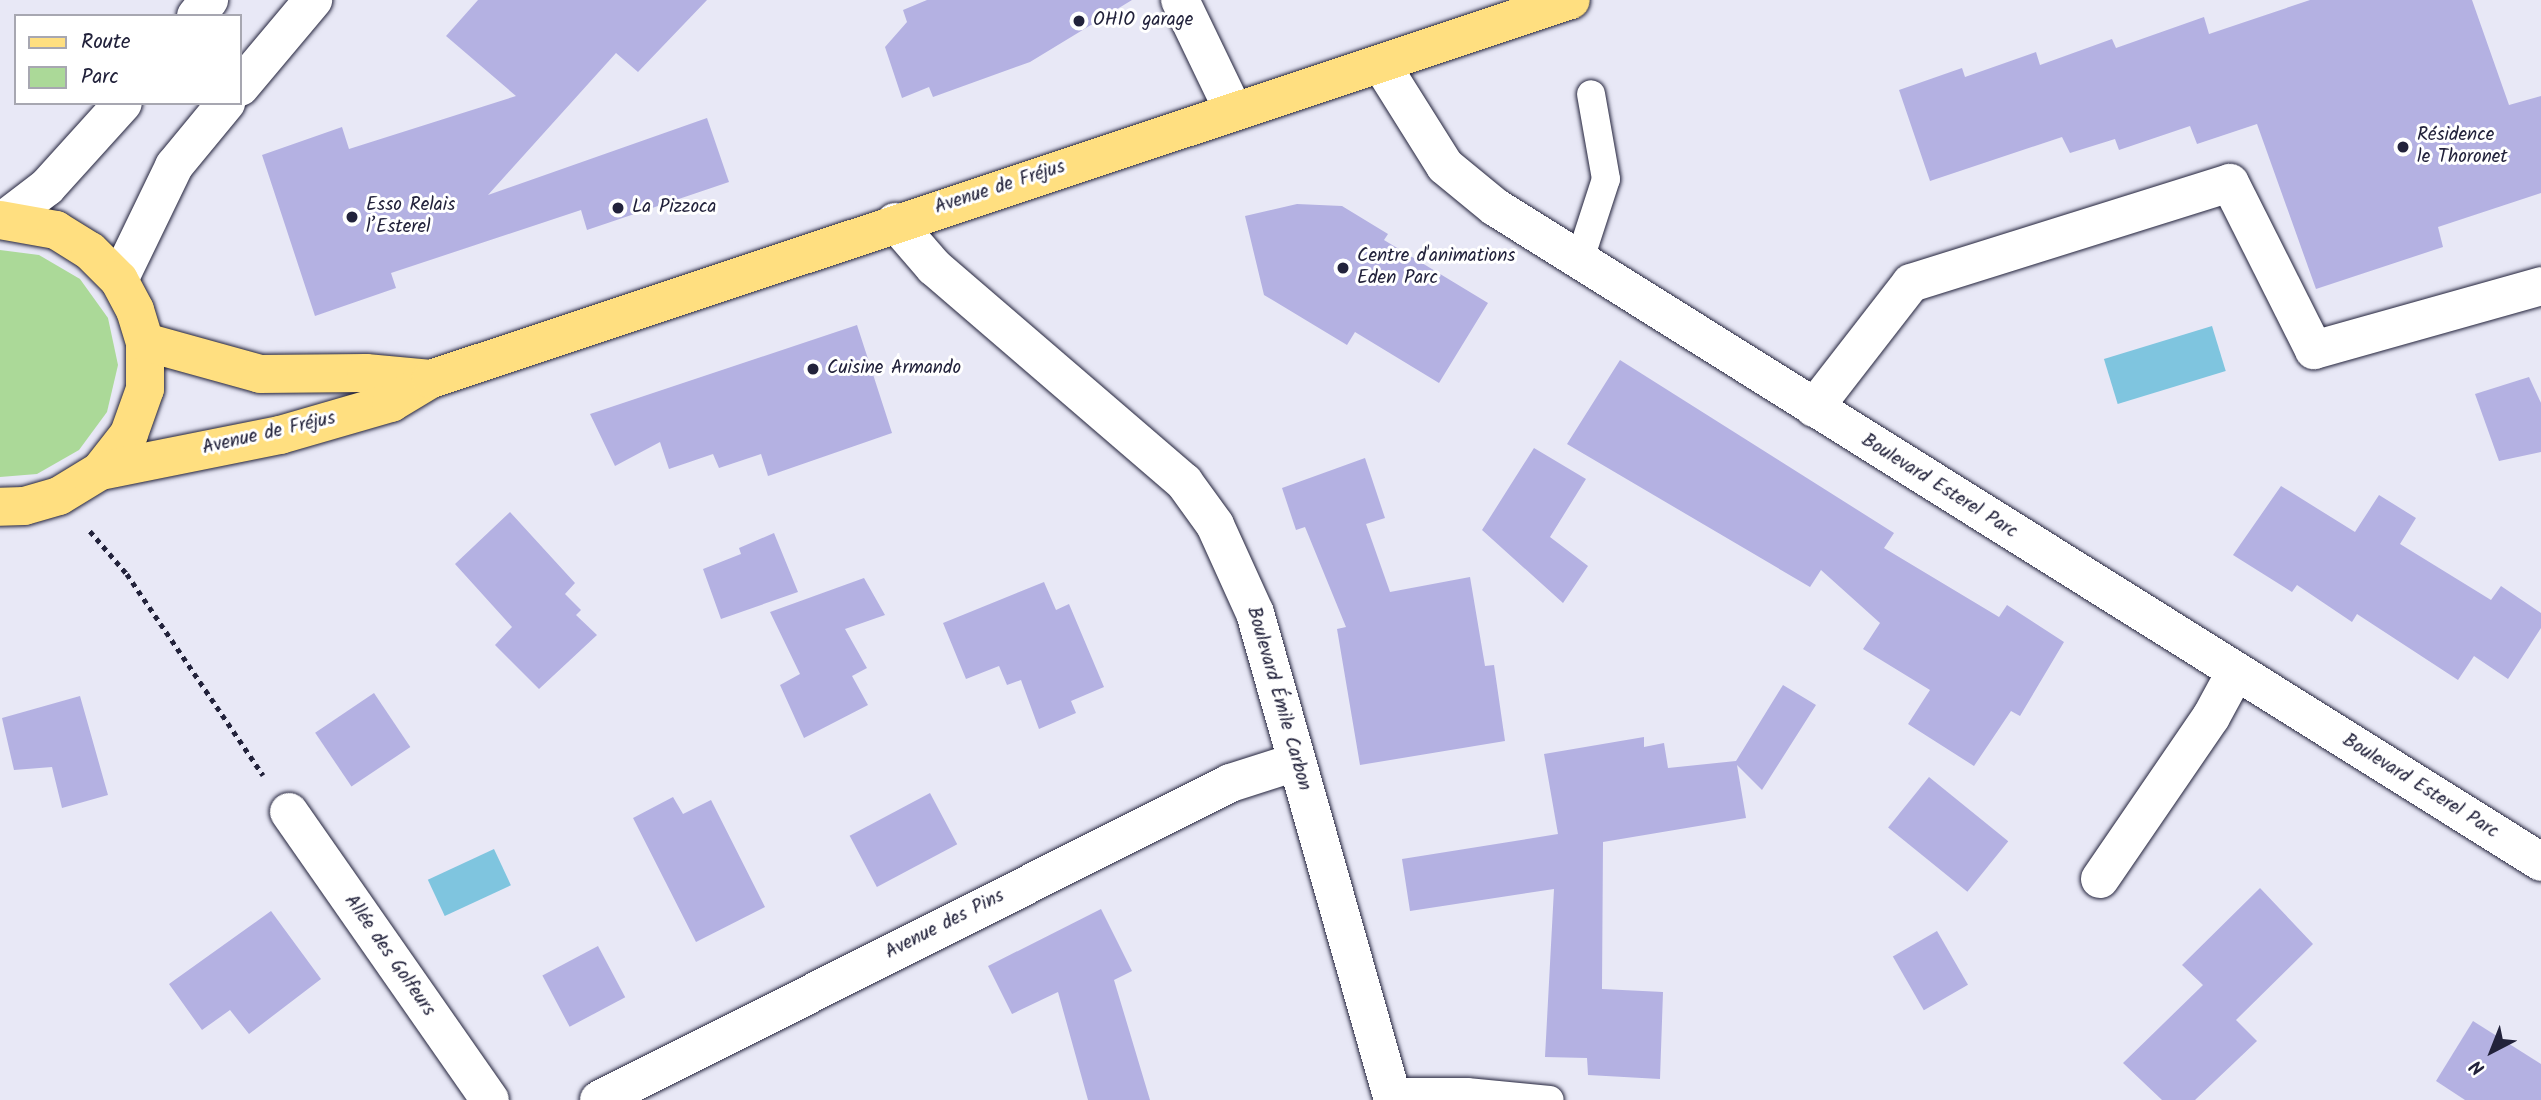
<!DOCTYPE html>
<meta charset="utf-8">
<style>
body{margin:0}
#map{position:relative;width:2541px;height:1100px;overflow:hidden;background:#e8e8f6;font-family:Kalam,sans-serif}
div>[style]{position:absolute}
.green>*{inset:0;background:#abd998}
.water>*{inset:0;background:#7fc5df;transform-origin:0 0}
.building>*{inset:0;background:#b4b1e2;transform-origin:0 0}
.path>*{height:4.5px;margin-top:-2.25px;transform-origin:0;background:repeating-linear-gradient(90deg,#22223b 0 5px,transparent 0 10px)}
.roads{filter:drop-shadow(0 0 2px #22223b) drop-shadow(0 0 2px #22223b)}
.service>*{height:28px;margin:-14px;padding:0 14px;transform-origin:14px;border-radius:14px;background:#fff}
.minor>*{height:38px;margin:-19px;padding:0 19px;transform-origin:19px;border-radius:19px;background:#fff}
.tertiary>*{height:38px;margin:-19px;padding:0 19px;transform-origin:19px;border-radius:19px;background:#fff}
.secondary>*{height:38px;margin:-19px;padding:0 19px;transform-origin:19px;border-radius:19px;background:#fff}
.primary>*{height:38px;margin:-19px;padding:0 19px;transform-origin:19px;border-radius:19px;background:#ffdf80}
.dots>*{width:19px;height:19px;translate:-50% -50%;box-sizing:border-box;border:4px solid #fff;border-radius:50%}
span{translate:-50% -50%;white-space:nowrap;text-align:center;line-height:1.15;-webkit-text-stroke:6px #fff;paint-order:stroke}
.poi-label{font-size:19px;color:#22223b}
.left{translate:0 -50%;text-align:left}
.street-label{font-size:19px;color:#22223b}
.legend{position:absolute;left:14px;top:14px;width:228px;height:91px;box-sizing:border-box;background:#fff;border:2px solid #a7a7b1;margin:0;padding:9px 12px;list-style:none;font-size:21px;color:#22223b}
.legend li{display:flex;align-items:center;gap:14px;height:35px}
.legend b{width:35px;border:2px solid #a7a7b1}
.north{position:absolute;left:2457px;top:1016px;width:70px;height:70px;-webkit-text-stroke:5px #fff;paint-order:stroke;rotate:222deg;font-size:19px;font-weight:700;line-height:28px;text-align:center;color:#22223b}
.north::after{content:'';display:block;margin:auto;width:24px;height:32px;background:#22223b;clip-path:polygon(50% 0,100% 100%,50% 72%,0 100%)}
</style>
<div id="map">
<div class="green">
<div style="clip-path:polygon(0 250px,39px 255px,80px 279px,108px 318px,118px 365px,107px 412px,79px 450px,37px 474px,0 477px)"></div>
</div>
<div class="water">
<div style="left:2212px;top:326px;width:47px;height:113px;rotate:73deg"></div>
<div style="left:494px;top:849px;width:40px;height:73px;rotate:65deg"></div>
</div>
<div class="building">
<div style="clip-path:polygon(478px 0,707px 0,638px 72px,616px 53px,488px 195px,707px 118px,729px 182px,587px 230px,581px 210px,391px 273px,396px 288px,315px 316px,262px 155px,342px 127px,349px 149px,516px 96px,446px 36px)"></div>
<div style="clip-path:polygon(927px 0,1132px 0,1030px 62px,933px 97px,929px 87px,902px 98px,885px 47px,907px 22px,903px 10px)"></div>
<div style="clip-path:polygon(2310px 0,2472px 0,2509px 105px,2541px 96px,2541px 193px,2438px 227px,2443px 247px,2316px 289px,2257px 124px,2197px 144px,2190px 126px,2119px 150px,2115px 139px,2070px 153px,2062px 137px,1930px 181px,1899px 90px,1962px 68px,1965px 77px,2036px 52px,2040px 65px,2112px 39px,2116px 48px,2204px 17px,2209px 34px)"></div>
<div style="clip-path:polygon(1297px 204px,1342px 206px,1388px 234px,1384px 240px,1488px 303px,1439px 383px,1355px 332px,1347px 345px,1264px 295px,1245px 216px)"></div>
<div style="clip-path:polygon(857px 325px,892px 433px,768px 476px,761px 454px,719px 468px,713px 454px,669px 469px,660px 442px,615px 466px,590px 414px)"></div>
<div style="clip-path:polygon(1620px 360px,1894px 533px,1884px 548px,1999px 617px,2007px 605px,2064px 642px,2020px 716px,2011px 711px,1974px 766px,1908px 724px,1930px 690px,1863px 649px,1880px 623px,1821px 570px,1810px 587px,1567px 444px)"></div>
<div style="clip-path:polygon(2529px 377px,2541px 403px,2541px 452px,2499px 461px,2475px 394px)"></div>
<div style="clip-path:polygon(1534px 448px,1586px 479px,1550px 537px,1588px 566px,1563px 603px,1482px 530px)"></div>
<div style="clip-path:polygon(1365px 458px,1385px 518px,1366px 524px,1390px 592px,1470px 577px,1485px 666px,1494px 665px,1505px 741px,1360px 765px,1337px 629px,1346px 627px,1305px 527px,1296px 530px,1282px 488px)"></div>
<div style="clip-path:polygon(2281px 486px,2355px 532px,2379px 495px,2416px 518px,2400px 544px,2491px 600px,2501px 586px,2541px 613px,2541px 628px,2508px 679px,2474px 656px,2458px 680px,2357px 614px,2352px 622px,2297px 585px,2292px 592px,2233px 555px)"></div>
<div style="clip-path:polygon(510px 512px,575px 583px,565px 594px,581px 610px,576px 615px,597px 635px,539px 689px,495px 645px,512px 627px,455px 564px)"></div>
<div style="clip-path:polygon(774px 533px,798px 592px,721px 619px,703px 569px,741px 554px,739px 548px)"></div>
<div style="clip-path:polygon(864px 578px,885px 615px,845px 629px,867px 668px,852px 676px,868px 705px,804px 738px,780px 685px,800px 674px,770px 612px)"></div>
<div style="clip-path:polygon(1044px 582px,1056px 610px,1069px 604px,1104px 687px,1071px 701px,1076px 713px,1039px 729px,1021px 680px,1007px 685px,999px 666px,966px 679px,943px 623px)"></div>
<div style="clip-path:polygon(1783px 685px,1816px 705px,1762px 790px,1737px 765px,1746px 818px,1603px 842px,1602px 989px,1663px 992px,1660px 1079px,1588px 1075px,1587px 1058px,1545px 1057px,1554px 889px,1410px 911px,1402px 859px,1558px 834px,1544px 754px,1644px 737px,1644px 747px,1664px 743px,1668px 768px,1736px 761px)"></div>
<div style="left:374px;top:693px;width:65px;height:71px;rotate:56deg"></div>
<div style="clip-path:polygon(80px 696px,108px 795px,62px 808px,52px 767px,14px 770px,2px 718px)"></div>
<div style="left:1929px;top:777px;width:102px;height:65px;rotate:39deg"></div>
<div style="left:930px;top:793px;width:58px;height:91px;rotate:62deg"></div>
<div style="clip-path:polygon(673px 797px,683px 814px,711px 800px,765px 907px,696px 942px,633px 818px)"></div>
<div style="clip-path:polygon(2260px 888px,2313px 944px,2236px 1020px,2257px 1041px,2195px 1100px,2162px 1100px,2123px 1063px,2203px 985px,2182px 965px)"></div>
<div style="clip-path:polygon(1101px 909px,1132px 971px,1114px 980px,1150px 1100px,1088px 1100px,1058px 992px,1012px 1014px,988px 966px)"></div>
<div style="clip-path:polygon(271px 911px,321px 979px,249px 1034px,230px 1010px,202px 1030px,169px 984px)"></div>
<div style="left:1937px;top:931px;width:62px;height:51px;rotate:60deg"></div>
<div style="left:598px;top:946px;width:58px;height:63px;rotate:62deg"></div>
<div style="clip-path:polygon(2473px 1021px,2541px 1064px,2541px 1100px,2465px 1100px,2436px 1081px)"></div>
</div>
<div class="path">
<div style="left:90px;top:531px;width:57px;rotate:49.3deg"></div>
<div style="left:127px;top:574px;width:243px;rotate:55.9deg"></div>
</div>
<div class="roads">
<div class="service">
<div style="left:1579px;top:262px;width:87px;rotate:-72deg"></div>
<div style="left:1606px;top:179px;width:86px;rotate:-100deg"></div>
<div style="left:1392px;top:1092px;width:75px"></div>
<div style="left:1467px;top:1092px;width:83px;rotate:5.5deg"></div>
</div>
<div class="minor">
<div style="left:1180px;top:0;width:124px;rotate:64.3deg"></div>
<div style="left:1814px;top:408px;width:158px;rotate:-52.2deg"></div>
<div style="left:1911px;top:283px;width:334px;rotate:-17.4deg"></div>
<div style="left:2230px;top:183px;width:187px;rotate:63.3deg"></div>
<div style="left:2314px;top:350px;width:236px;rotate:-15.7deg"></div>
<div style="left:289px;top:812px;width:351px;rotate:55.1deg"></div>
<div style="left:2100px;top:879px;width:196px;rotate:-55.6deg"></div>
<div style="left:2211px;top:717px;width:52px;rotate:-61.5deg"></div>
<div style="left:599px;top:1100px;width:706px;rotate:-26.67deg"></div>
<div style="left:1230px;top:783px;width:69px;rotate:-17.7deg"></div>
</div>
<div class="tertiary">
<div style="left:1381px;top:64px;width:120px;rotate:57.9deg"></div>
<div style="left:1445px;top:166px;width:65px;rotate:39.4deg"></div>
<div style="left:1495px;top:207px;width:1234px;rotate:32.05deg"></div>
<div style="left:895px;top:222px;width:60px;rotate:49.1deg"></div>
<div style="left:934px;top:267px;width:330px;rotate:40.7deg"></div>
<div style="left:1184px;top:482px;width:53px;rotate:54.2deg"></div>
<div style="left:1215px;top:525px;width:97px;rotate:65.6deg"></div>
<div style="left:1255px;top:613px;width:506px;rotate:74.18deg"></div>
</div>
<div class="secondary">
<div style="left:196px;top:16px;width:21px;rotate:-51deg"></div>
<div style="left:240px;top:87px;width:114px;rotate:-50deg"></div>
<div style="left:5px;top:219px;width:53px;rotate:-37.3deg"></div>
<div style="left:47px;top:187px;width:113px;rotate:-47.9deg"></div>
<div style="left:119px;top:280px;width:127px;rotate:-64.2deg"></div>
<div style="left:174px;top:166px;width:82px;rotate:-50.5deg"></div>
</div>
<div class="primary">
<div style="left:0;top:220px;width:57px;rotate:10.1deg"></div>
<div style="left:56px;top:230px;width:40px;rotate:32deg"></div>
<div style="left:90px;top:251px;width:41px;rotate:45deg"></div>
<div style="left:119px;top:280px;width:34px;rotate:62deg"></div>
<div style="left:135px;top:310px;width:34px;rotate:73deg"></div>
<div style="left:145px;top:342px;width:47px;rotate:90deg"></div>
<div style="left:145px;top:389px;width:48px;rotate:109.6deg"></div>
<div style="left:129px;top:434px;width:47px;rotate:128.1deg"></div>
<div style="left:100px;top:471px;width:48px;rotate:148.6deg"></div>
<div style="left:59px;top:496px;width:36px;rotate:164deg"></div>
<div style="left:24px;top:506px;width:24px;rotate:178deg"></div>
<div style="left:145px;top:342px;width:119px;rotate:15.5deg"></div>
<div style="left:260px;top:374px;width:106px;rotate:-0.5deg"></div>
<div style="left:366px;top:373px;width:65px;rotate:5.3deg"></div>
<div style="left:100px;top:471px;width:184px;rotate:-11.3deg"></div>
<div style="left:280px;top:435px;width:116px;rotate:-16.1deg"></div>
<div style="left:391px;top:403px;width:47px;rotate:-31deg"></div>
<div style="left:431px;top:379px;width:1201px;rotate:-18.39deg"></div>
</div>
</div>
<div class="dots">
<div style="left:1079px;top:21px;background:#22223b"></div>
<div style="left:2403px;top:147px;background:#22223b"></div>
<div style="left:618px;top:208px;background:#22223b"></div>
<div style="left:352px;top:217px;background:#22223b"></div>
<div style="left:1343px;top:268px;background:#22223b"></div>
<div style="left:813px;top:369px;background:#22223b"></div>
</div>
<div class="poi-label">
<span class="left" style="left:1093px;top:21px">OHIO garage</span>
<span class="left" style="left:2417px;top:147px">Résidence<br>le Thoronet</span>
<span class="left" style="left:366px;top:217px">Esso Relais<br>l’Esterel</span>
<span class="left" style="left:632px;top:208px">La Pizzoca</span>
<span class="left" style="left:1357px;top:268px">Centre d'animations<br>Eden Parc</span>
<span class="left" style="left:827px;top:369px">Cuisine Armando</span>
</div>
<div class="street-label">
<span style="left:1000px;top:188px;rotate:-18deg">Avenue de Fréjus</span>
<span style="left:269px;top:434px;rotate:-13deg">Avenue de Fréjus</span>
<span style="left:1939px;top:487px;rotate:32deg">Boulevard Esterel Parc</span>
<span style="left:1278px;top:699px;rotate:74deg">Boulevard Émile Carbon</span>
<span style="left:2420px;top:787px;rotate:32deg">Boulevard Esterel Parc</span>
<span style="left:945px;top:925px;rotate:-27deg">Avenue des Pins</span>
<span style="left:389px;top:956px;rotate:55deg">Allée des Golfeurs</span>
</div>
<ul class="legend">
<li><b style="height:9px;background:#ffdf80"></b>Route</li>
<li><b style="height:19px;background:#abd998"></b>Parc</li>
</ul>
<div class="north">N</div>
</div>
